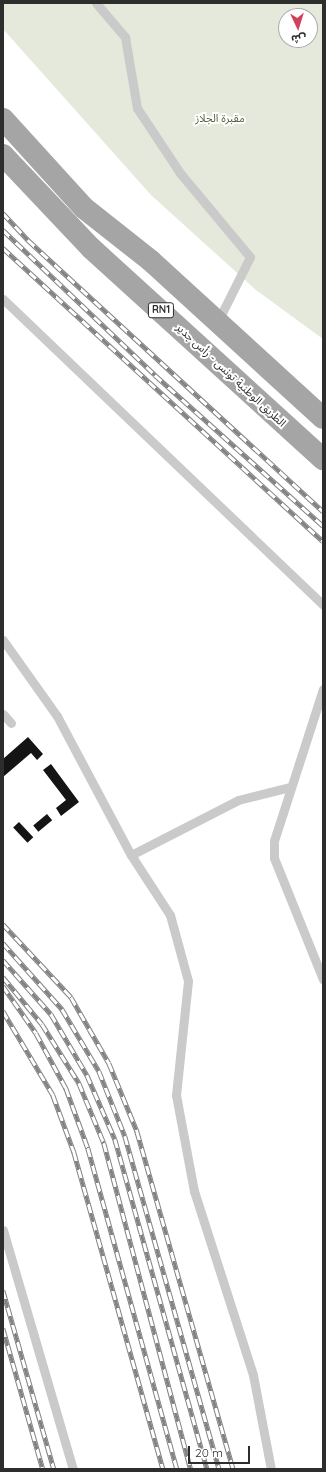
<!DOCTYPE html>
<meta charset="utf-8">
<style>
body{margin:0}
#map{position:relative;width:326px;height:1472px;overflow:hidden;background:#fff;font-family:Quicksand,"Noto Sans Arabic",sans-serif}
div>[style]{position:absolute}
.green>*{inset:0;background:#e4e9db}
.building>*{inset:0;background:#141414;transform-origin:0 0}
.service>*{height:9px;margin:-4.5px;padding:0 4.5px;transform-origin:4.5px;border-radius:4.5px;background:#cacaca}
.primary>*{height:22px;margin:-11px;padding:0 11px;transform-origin:11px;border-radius:11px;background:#a5a5a5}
.rail>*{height:4.5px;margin-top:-2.25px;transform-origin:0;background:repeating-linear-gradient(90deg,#fff 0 9px,#828282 0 18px);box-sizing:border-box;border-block:1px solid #828282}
span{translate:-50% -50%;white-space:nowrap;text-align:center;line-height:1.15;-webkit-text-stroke:4px #fff;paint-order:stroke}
.shield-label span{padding:1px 3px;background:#fff;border:1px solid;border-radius:3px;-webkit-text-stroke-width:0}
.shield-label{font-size:10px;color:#2d2d2d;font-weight:700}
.park-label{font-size:11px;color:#55633f}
.street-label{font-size:11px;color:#2d2d2d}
.frame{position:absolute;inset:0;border:4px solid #2d2d2d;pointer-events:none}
.north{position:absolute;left:278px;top:8px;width:40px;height:40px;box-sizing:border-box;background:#fff;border:1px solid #ababab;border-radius:50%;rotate:176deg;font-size:11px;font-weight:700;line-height:16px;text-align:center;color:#2d2d2d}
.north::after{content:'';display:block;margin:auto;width:14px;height:18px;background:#d3405e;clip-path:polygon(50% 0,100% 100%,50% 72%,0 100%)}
.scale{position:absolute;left:188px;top:1446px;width:62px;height:18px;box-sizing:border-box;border:2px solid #2d2d2d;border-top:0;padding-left:5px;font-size:12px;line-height:14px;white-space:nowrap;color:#2d2d2d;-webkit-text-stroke:3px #fff;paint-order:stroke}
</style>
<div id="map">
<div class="green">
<div style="clip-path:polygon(evenodd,3px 3px,323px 3px,323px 339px,256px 290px,151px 195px,3px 29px,3px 3px,286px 16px,310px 16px,310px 40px,286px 40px,286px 16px)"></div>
</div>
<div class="building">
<div style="clip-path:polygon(28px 737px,43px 754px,37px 760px,31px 753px,3px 777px,3px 759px)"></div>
<div style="clip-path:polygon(51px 764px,79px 802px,61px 816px,56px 808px,66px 800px,43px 770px)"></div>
<div style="left:47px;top:814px;width:8px;height:18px;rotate:50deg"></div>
<div style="left:19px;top:822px;width:21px;height:8px;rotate:47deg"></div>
</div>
<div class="service">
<div style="left:96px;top:3px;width:45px;rotate:49.5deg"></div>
<div style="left:125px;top:37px;width:72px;rotate:80.4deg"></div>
<div style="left:137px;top:108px;width:78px;rotate:56.5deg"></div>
<div style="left:180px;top:173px;width:109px;rotate:50.2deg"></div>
<div style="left:250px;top:257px;width:72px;rotate:116.6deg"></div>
<div style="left:3px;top:299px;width:443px;rotate:43.7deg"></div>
<div style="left:3px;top:640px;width:93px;rotate:54.6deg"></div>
<div style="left:57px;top:716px;width:157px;rotate:62deg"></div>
<div style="left:131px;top:855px;width:72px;rotate:57deg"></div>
<div style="left:170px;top:915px;width:68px;rotate:74.7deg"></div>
<div style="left:188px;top:981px;width:115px;rotate:96deg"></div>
<div style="left:176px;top:1095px;width:98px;rotate:79.4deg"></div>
<div style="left:194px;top:1191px;width:193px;rotate:72.2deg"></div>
<div style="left:253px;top:1375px;width:96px;rotate:79.2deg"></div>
<div style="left:323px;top:689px;width:160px;rotate:107.9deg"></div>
<div style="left:274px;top:841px;width:17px;rotate:90deg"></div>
<div style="left:274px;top:858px;width:131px;rotate:68deg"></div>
<div style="left:3px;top:714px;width:12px;rotate:48deg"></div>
<div style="left:131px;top:855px;width:120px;rotate:-27.2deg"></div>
<div style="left:238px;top:800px;width:54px;rotate:-14deg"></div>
<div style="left:3px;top:1230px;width:249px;rotate:73.7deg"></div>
</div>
<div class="primary">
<div style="left:3px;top:119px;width:120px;rotate:47.7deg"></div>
<div style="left:84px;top:208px;width:85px;rotate:38.3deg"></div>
<div style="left:151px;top:261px;width:233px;rotate:42.4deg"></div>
<div style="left:3px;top:155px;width:128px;rotate:46.6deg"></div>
<div style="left:91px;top:248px;width:314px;rotate:42.3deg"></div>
</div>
<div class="rail">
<div style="left:3px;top:213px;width:37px;rotate:47deg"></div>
<div style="left:28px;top:240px;width:401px;rotate:42.6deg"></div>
<div style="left:3px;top:230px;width:210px;rotate:43.6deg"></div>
<div style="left:155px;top:375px;width:226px;rotate:41.9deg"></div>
<div style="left:3px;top:248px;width:434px;rotate:42.5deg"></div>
<div style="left:3px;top:924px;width:100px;rotate:47deg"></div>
<div style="left:71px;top:997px;width:76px;rotate:60.1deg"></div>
<div style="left:109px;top:1063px;width:74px;rotate:67.6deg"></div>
<div style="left:137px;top:1131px;width:351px;rotate:74.1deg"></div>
<div style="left:3px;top:943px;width:89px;rotate:48.2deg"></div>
<div style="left:62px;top:1009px;width:72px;rotate:59.2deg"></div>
<div style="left:99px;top:1071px;width:70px;rotate:68.2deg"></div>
<div style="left:125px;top:1136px;width:346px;rotate:74.2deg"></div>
<div style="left:3px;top:960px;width:72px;rotate:48.4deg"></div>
<div style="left:51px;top:1014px;width:71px;rotate:59.5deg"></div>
<div style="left:87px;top:1075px;width:70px;rotate:66.4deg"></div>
<div style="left:115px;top:1139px;width:343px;rotate:74.4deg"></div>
<div style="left:3px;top:977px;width:61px;rotate:50.3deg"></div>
<div style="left:42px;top:1024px;width:70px;rotate:57.9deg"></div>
<div style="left:79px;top:1083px;width:65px;rotate:67.4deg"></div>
<div style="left:104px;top:1143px;width:337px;rotate:75.1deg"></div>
<div style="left:3px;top:986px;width:57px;rotate:54.9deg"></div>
<div style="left:36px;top:1033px;width:63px;rotate:61.4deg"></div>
<div style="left:66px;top:1088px;width:64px;rotate:69.9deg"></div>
<div style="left:88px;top:1148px;width:333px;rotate:74.5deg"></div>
<div style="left:3px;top:1011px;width:98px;rotate:59.2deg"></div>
<div style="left:53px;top:1095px;width:61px;rotate:69.8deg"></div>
<div style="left:74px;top:1152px;width:329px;rotate:74.3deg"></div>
<div style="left:3px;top:1290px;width:186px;rotate:74.1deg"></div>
<div style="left:3px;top:1328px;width:147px;rotate:74.2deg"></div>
</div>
<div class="shield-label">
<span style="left:161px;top:310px">RN1</span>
</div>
<div class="park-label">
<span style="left:220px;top:118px">مقبرة الجلاز</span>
</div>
<div class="street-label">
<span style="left:231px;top:375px;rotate:43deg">الطريق الوطنية تونس - رأس جدير</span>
</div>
<div class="frame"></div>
<div class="north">ش</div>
<div class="scale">20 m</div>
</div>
